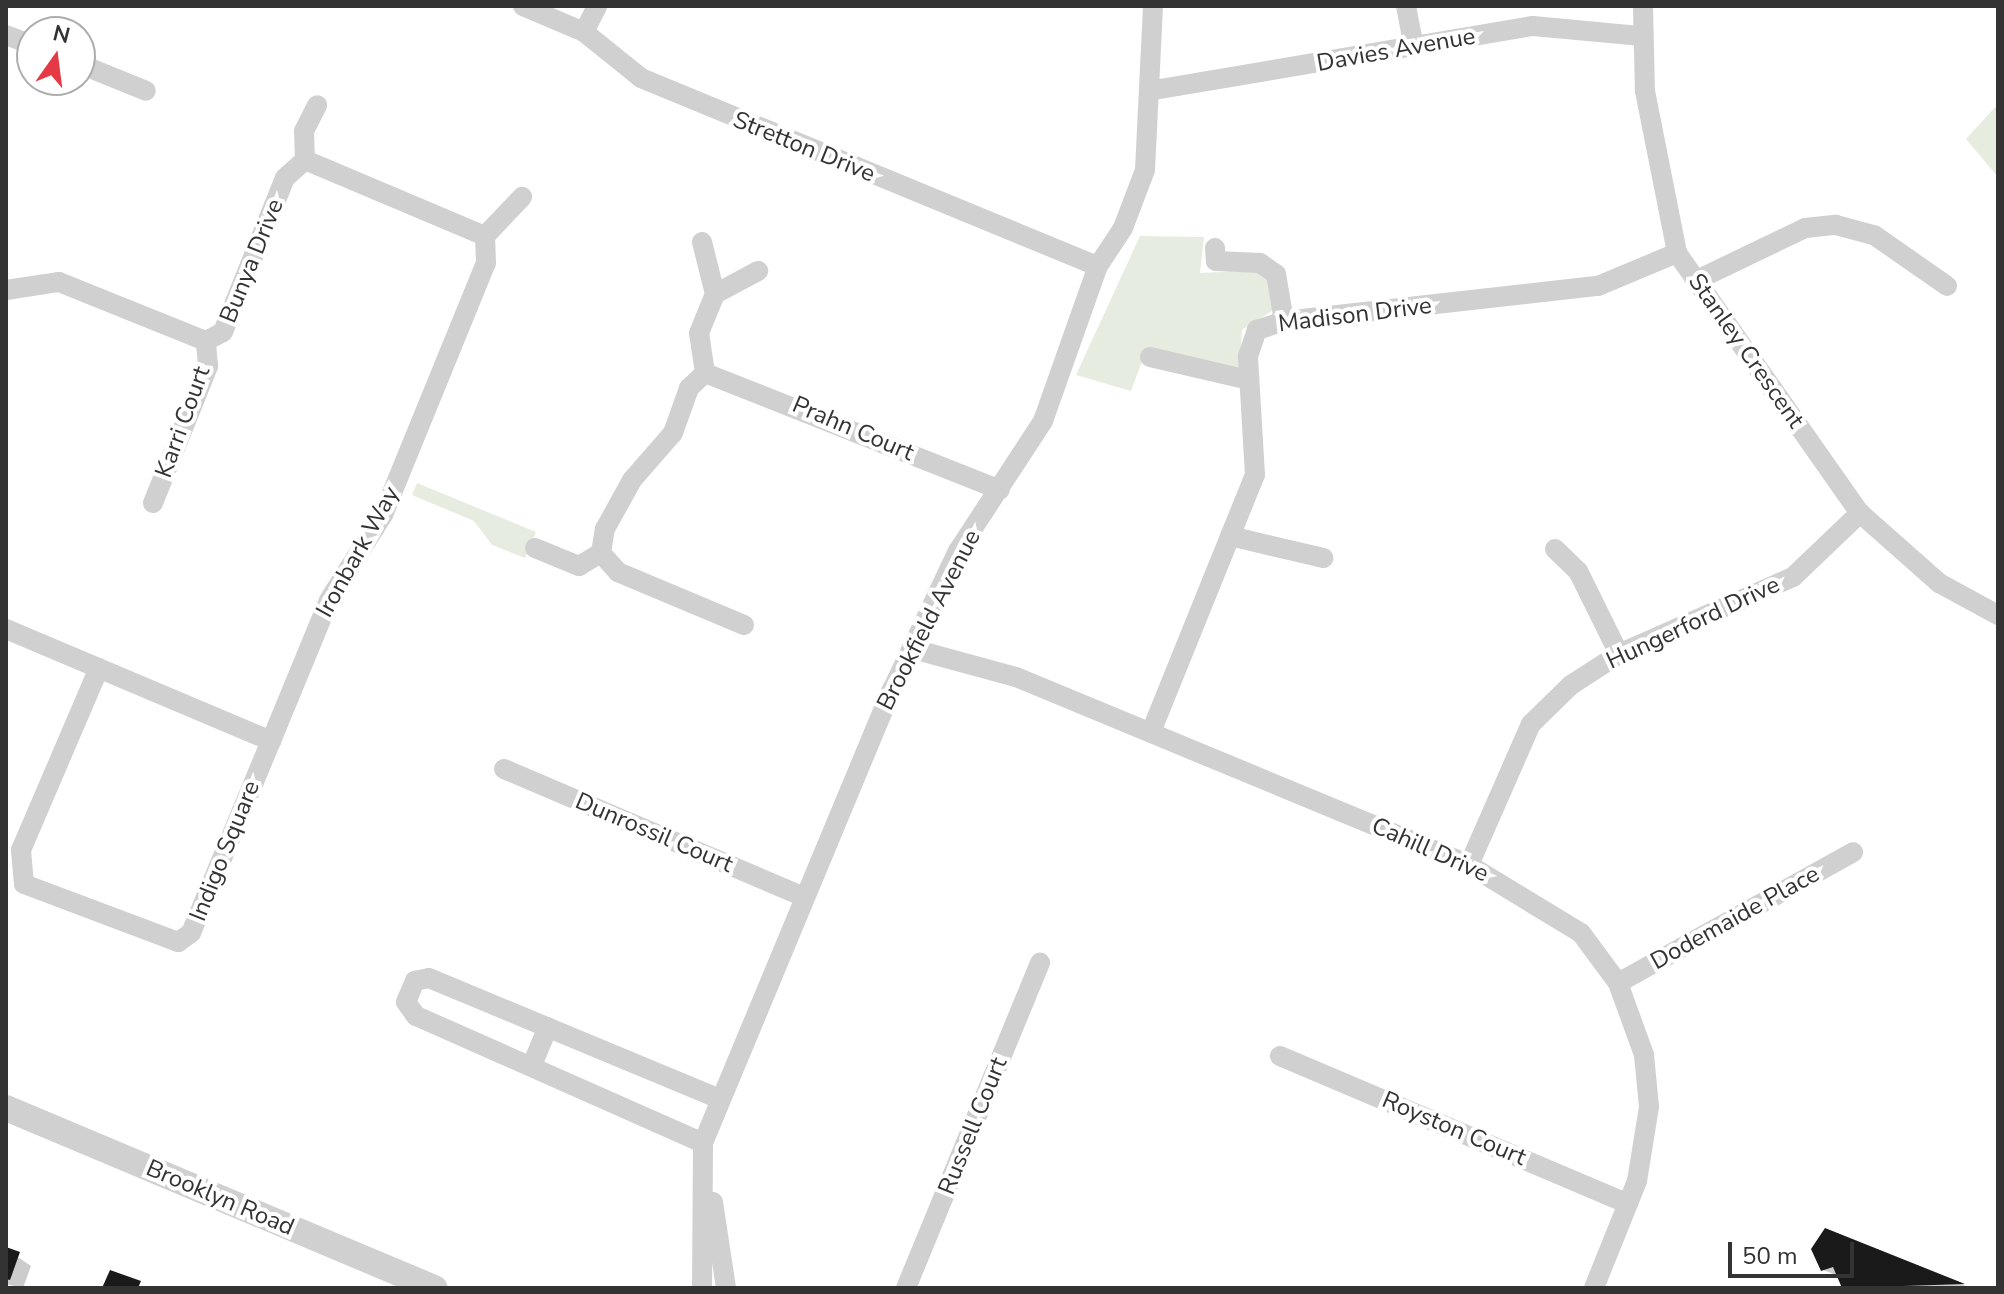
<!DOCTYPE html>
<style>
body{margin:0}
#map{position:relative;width:2004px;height:1294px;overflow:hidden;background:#fff;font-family:"Nunito Sans",sans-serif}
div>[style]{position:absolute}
.green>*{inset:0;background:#e6ecdf}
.shadow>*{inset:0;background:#0003}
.building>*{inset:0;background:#1a1a1a}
.minor>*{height:20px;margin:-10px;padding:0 10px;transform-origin:10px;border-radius:10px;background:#d0d0d0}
.tertiary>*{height:26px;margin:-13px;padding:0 13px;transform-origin:13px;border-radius:13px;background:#d0d0d0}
span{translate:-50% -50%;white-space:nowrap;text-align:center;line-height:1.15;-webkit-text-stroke:8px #fff;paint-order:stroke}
.street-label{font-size:24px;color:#333}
.frame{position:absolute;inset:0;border:8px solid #333;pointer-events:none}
.north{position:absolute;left:16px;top:16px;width:80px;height:80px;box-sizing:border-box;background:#fff;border:2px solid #adadad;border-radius:50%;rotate:14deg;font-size:22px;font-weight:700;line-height:32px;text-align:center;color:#333}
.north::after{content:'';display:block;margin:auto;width:28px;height:36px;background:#e63946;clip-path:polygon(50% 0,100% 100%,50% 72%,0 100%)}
.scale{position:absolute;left:1728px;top:1242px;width:126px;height:36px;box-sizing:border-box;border:4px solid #333;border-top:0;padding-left:10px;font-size:24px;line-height:28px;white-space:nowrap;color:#333;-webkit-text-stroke:6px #fff;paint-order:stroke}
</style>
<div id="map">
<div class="green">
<div style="clip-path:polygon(1998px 104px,1998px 177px,1966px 139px)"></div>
<div style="clip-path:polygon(1140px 236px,1204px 237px,1200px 273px,1267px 270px,1275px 309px,1242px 330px,1239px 374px,1147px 348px,1131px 391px,1076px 375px)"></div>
<div style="clip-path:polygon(417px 483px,536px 532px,525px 558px,492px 545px,474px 521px,412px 495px)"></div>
</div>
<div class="shadow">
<div style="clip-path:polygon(1826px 1230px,1964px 1285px,1967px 1288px,1844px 1288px,1839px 1276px,1823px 1270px)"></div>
<div style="clip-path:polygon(6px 1249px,31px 1266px,23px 1288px,6px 1284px)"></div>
</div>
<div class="building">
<div style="clip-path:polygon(1825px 1228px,1965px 1284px,1842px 1288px,1833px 1267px,1821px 1271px,1811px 1249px)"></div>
<div style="clip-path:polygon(6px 1247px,20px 1252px,10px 1280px,6px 1279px)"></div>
<div style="clip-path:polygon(110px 1270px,141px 1281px,138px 1288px,102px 1288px)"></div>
</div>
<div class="minor">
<div style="left:523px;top:6px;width:66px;rotate:23.1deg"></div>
<div style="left:584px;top:32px;width:73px;rotate:38.9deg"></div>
<div style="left:641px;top:78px;width:494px;rotate:22.4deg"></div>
<div style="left:1406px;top:6px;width:43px;rotate:79.2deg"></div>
<div style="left:1643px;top:6px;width:85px;rotate:88.7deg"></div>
<div style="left:1645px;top:91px;width:165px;rotate:78.8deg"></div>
<div style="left:1677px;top:253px;width:318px;rotate:54.9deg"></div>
<div style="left:1860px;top:513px;width:106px;rotate:41.5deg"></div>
<div style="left:1939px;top:583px;width:67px;rotate:28.5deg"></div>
<div style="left:584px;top:32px;width:29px;rotate:-63deg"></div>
<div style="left:6px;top:35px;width:28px;rotate:21deg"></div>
<div style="left:80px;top:64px;width:71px;rotate:22.2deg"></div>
<div style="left:1154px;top:90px;width:384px;rotate:-9.6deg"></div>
<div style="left:1533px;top:26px;width:107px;rotate:5.3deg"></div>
<div style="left:305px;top:160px;width:29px;rotate:-92deg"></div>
<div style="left:304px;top:131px;width:29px;rotate:-63deg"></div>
<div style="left:485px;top:236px;width:54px;rotate:-46.5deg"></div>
<div style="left:702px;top:242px;width:54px;rotate:76deg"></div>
<div style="left:1215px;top:248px;width:13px;rotate:86deg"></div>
<div style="left:1216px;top:261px;width:44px;rotate:2.6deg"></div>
<div style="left:1260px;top:263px;width:19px;rotate:35deg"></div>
<div style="left:1276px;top:274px;width:48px;rotate:80.3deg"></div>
<div style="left:1697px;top:280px;width:120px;rotate:-25.7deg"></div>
<div style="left:1805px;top:228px;width:31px;rotate:-6deg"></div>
<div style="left:1836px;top:225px;width:39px;rotate:15deg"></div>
<div style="left:1874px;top:235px;width:89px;rotate:34.9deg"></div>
<div style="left:6px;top:290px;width:54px;rotate:-8.6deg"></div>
<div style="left:59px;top:282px;width:158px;rotate:21.9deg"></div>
<div style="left:206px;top:341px;width:19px;rotate:-28deg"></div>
<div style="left:223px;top:332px;width:166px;rotate:-68.1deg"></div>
<div style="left:285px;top:178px;width:27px;rotate:-42deg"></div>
<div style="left:305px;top:160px;width:195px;rotate:22.9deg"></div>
<div style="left:1150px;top:357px;width:102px;rotate:13.1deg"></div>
<div style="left:705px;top:373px;width:40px;rotate:-98.5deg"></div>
<div style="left:699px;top:333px;width:42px;rotate:-67.7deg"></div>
<div style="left:715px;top:294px;width:49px;rotate:-28.1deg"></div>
<div style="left:153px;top:503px;width:148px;rotate:-68.1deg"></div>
<div style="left:208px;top:366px;width:25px;rotate:-95deg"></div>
<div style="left:1230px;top:536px;width:96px;rotate:13.3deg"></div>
<div style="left:535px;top:548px;width:48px;rotate:22.2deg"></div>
<div style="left:579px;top:566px;width:26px;rotate:-31deg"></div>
<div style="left:1555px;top:549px;width:32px;rotate:44deg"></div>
<div style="left:1578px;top:571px;width:93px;rotate:63.7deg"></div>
<div style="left:744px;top:625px;width:137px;rotate:-157.2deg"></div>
<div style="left:618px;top:572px;width:25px;rotate:-132deg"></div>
<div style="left:601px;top:553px;width:24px;rotate:-81deg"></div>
<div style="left:605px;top:529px;width:56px;rotate:-61.1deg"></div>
<div style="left:632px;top:480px;width:62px;rotate:-48.9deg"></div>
<div style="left:673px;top:433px;width:48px;rotate:-70.4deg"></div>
<div style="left:689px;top:388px;width:22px;rotate:-43deg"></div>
<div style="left:705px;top:373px;width:317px;rotate:21.6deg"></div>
<div style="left:6px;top:629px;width:288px;rotate:22.9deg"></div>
<div style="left:271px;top:741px;width:152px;rotate:-67.6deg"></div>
<div style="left:329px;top:600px;width:101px;rotate:-57.6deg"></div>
<div style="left:383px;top:515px;width:272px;rotate:-67.8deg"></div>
<div style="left:486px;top:263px;width:27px;rotate:-92deg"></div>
<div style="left:913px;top:649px;width:107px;rotate:15.2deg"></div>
<div style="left:1016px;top:677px;width:490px;rotate:22.5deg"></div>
<div style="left:1469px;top:865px;width:131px;rotate:31.3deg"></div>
<div style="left:1581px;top:933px;width:62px;rotate:53.5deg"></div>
<div style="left:1618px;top:983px;width:77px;rotate:70.1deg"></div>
<div style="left:1644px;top:1055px;width:52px;rotate:84.5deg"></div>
<div style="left:1649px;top:1107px;width:75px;rotate:99.2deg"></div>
<div style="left:1637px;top:1181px;width:115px;rotate:111.9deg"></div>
<div style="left:99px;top:668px;width:198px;rotate:113.2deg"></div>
<div style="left:21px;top:850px;width:34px;rotate:85deg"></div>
<div style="left:24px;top:884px;width:165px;rotate:20.6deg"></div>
<div style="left:178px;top:942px;width:16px;rotate:-35deg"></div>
<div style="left:191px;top:933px;width:208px;rotate:-67.4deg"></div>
<div style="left:1151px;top:732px;width:277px;rotate:-68deg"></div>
<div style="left:1255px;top:475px;width:119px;rotate:-93.4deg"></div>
<div style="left:1248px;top:356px;width:28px;rotate:-71deg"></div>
<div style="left:1257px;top:330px;width:28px;rotate:-18deg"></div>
<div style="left:1284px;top:321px;width:316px;rotate:-6.4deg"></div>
<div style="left:1598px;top:286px;width:86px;rotate:-22.7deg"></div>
<div style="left:504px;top:769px;width:326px;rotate:23.1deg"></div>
<div style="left:1469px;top:865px;width:154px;rotate:-66.3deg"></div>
<div style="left:1531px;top:724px;width:56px;rotate:-44.3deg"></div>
<div style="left:1571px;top:685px;width:57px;rotate:-32.9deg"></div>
<div style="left:1619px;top:654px;width:190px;rotate:-23.9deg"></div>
<div style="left:1793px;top:577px;width:93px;rotate:-43.7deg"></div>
<div style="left:1618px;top:983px;width:269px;rotate:-29.1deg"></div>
<div style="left:1280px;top:1056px;width:378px;rotate:23deg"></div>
<div style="left:532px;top:1065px;width:41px;rotate:-67.2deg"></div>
<div style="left:703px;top:1143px;width:314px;rotate:-156.1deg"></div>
<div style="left:416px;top:1016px;width:17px;rotate:-126deg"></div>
<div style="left:406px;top:1002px;width:23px;rotate:-67deg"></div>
<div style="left:415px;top:981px;width:14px;rotate:-12deg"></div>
<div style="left:429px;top:978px;width:315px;rotate:22.6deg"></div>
<div style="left:713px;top:1202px;width:87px;rotate:81.4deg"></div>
<div style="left:702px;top:1288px;width:145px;rotate:-89.6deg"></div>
<div style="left:703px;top:1143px;width:491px;rotate:-67.4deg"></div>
<div style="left:892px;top:690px;width:154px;rotate:-64.6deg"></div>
<div style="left:958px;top:551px;width:155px;rotate:-56.8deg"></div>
<div style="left:1043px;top:421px;width:164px;rotate:-70.5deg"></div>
<div style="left:1098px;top:266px;width:45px;rotate:-56.7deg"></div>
<div style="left:1123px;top:228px;width:62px;rotate:-69.2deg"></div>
<div style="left:1145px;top:170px;width:164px;rotate:-87.2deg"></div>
<div style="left:906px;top:1288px;width:352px;rotate:-67.6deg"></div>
</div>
<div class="tertiary">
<div style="left:6px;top:1108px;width:465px;rotate:22.8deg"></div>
</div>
<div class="street-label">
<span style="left:1396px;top:50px;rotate:-10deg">Davies Avenue</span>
<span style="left:804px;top:147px;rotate:22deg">Stretton Drive</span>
<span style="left:252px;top:261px;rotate:-68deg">Bunya Drive</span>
<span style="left:1355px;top:315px;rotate:-7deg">Madison Drive</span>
<span style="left:1746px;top:351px;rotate:55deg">Stanley Crescent</span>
<span style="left:183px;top:422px;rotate:-70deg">Karri Court</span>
<span style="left:853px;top:429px;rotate:23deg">Prahn Court</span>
<span style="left:358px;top:552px;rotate:-61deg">Ironbark Way</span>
<span style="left:929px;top:620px;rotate:-63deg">Brookfield Avenue</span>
<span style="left:1693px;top:623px;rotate:-25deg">Hungerford Drive</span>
<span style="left:654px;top:833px;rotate:23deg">Dunrossil Court</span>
<span style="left:1430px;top:850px;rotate:24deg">Cahill Drive</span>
<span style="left:225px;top:851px;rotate:-68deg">Indigo Square</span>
<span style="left:1735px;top:918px;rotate:-29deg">Dodemaide Place</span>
<span style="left:973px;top:1126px;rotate:-68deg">Russell Court</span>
<span style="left:1454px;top:1129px;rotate:23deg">Royston Court</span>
<span style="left:220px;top:1198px;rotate:23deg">Brooklyn Road</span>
</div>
<div class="frame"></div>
<div class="north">N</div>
<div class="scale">50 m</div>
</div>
